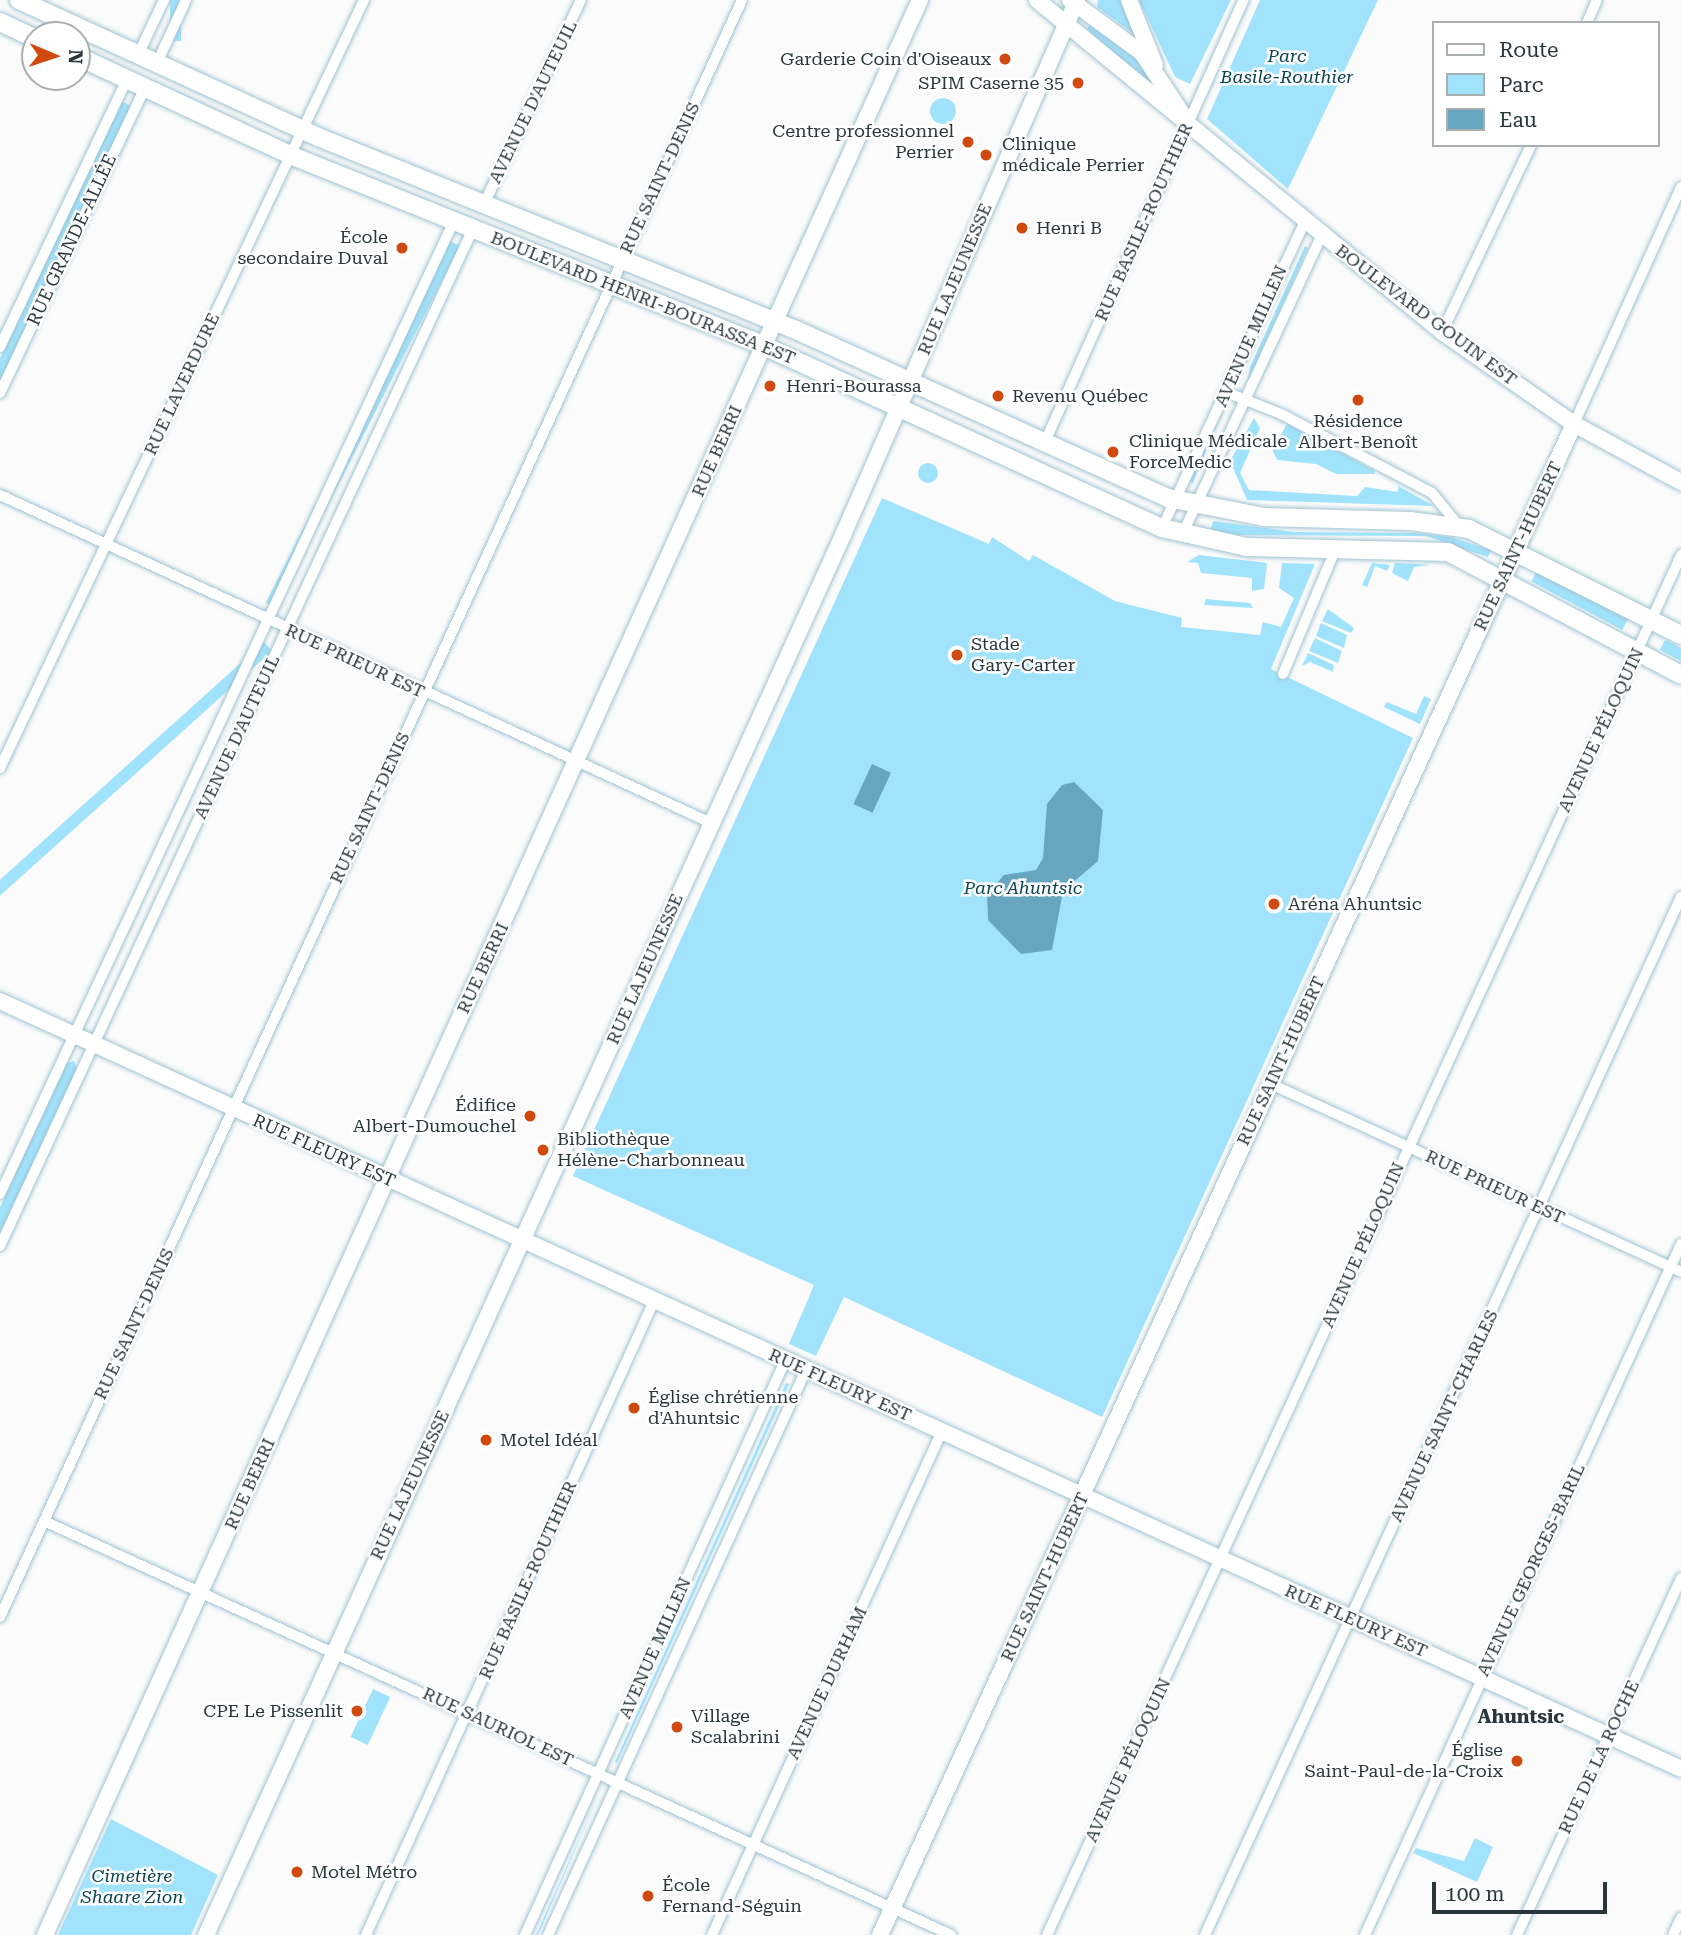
<!DOCTYPE html>
<meta charset="utf-8">
<style>
body{margin:0}
#map{position:relative;width:1681px;height:1935px;overflow:hidden;background:#fbfbfb;font-family:"Roboto Serif",serif}
div>[style]{position:absolute}
.green>*{inset:0;background:#a1e3fd;transform-origin:0 0}
.round{border-radius:50%}
.water>*{inset:0;background:#66a6c0;transform-origin:0 0}
.roads{filter:drop-shadow(0 0 2px #9fc3d2) drop-shadow(0 0 2px #9fc3d2)}
.street>*{height:10px;margin:-5px;padding:0 5px;transform-origin:5px;border-radius:5px;background:#fff}
.secondary>*{height:16px;margin:-8px;padding:0 8px;transform-origin:8px;border-radius:8px;background:#fff}
.primary>*{height:18px;margin:-9px;padding:0 9px;transform-origin:9px;border-radius:9px;background:#fff}
.dots>*{width:19px;height:19px;translate:-50% -50%;box-sizing:border-box;border:4px solid #fff;border-radius:50%}
span{translate:-50% -50%;white-space:nowrap;text-align:center;line-height:1.15;-webkit-text-stroke:5px #fff;paint-order:stroke}
.park-label{font-size:18px;color:#084355;font-style:italic}
.poi-label{font-size:18px;color:#29373d}
.right{translate:-100% -50%;text-align:right}
.left{translate:0 -50%;text-align:left}
.street-label{font-size:18px;color:#29373d}
.neighbourhood-label{font-size:19px;color:#29373d;font-weight:700}
.legend{position:absolute;left:1432px;top:21px;width:228px;height:126px;box-sizing:border-box;background:#fff;border:2px solid #a9afb1;margin:0;padding:9px 12px;list-style:none;font-size:21px;color:#29373d}
.legend li{display:flex;align-items:center;gap:14px;height:35px}
.legend b{width:35px;border:2px solid #a9afb1}
.north{position:absolute;left:21px;top:21px;width:70px;height:70px;box-sizing:border-box;background:#fff;border:2px solid #a9afb1;border-radius:50%;rotate:92deg;font-size:19px;font-weight:700;line-height:28px;text-align:center;color:#29373d}
.north::after{content:'';display:block;margin:auto;width:24px;height:32px;background:#d04a10;clip-path:polygon(50% 0,100% 100%,50% 72%,0 100%)}
.scale{position:absolute;left:1432px;top:1882px;width:175px;height:32px;box-sizing:border-box;border:4px solid #29373d;border-top:0;padding-left:9px;font-size:21px;line-height:24px;white-space:nowrap;color:#29373d;-webkit-text-stroke:5px #fff;paint-order:stroke}
</style>
<div id="map">
<div class="green">
<div style="left:170px;top:0;width:11px;height:41px"></div>
<div style="clip-path:polygon(1122px 0,1134px 34px,1097px 7px,1098px 0)"></div>
<div style="clip-path:polygon(1139px 0,1231px 0,1190px 84px,1175px 77px)"></div>
<div style="clip-path:polygon(1260px 0,1378px 0,1288px 189px,1207px 119px)"></div>
<div style="clip-path:polygon(1092px 21px,1135px 54px,1162px 97px,1087px 29px)"></div>
<div class="round" style="left:930px;top:98px;width:26px;height:26px"></div>
<div style="clip-path:polygon(121px 101px,131px 106px,0 382px,0 358px)"></div>
<div style="left:450px;top:241px;width:11px;height:406px;rotate:27deg"></div>
<div style="clip-path:polygon(1305px 246px,1308px 248px,1248px 381px,1250px 367px)"></div>
<div style="clip-path:polygon(1299px 247px,1241px 377px,1238px 376px)"></div>
<div style="clip-path:polygon(1221px 414px,1193px 483px,1190px 482px)"></div>
<div style="clip-path:polygon(1254px 418px,1260px 428px,1240px 473px,1249px 490px,1357px 496px,1365px 487px,1398px 492px,1398px 486px,1434px 506px,1247px 500px,1230px 461px)"></div>
<div style="clip-path:polygon(1287px 424px,1375px 471px,1374px 474px,1336px 474px,1316px 464px,1277px 460px,1272px 449px)"></div>
<div class="round" style="left:918px;top:463px;width:20px;height:20px"></div>
<div style="clip-path:polygon(882px 498px,989px 544px,992px 537px,1029px 561px,1033px 555px,1115px 601px,1182px 618px,1181px 627px,1260px 635px,1263px 622px,1281px 627px,1294px 598px,1279px 588px,1282px 563px,1315px 564px,1271px 669px,1413px 738px,1102px 1417px,844px 1297px,816px 1356px,789px 1344px,814px 1285px,573px 1176px)"></div>
<div style="clip-path:polygon(1213px 521px,1294px 532px,1415px 533px,1450px 537px,1491px 550px,1488px 557px,1426px 536px,1238px 535px,1211px 530px)"></div>
<div style="clip-path:polygon(1199px 555px,1267px 563px,1264px 589px,1252px 591px,1252px 578px,1201px 573px,1198px 563px,1187px 562px)"></div>
<div style="clip-path:polygon(1372px 563px,1390px 565px,1387px 571px,1375px 566px,1367px 587px,1362px 585px)"></div>
<div style="clip-path:polygon(1395px 563px,1419px 564px,1429px 565px,1414px 567px,1408px 581px,1392px 573px)"></div>
<div style="left:1537px;top:571px;width:103px;height:12px;rotate:28deg"></div>
<div style="clip-path:polygon(1206px 599px,1250px 603px,1253px 608px,1204px 605px)"></div>
<div style="clip-path:polygon(1328px 609px,1354px 628px,1351px 633px,1322px 621px)"></div>
<div style="clip-path:polygon(1321px 623px,1347px 635px,1344px 648px,1316px 636px)"></div>
<div style="clip-path:polygon(1315px 638px,1342px 651px,1338px 663px,1309px 651px)"></div>
<div style="clip-path:polygon(1665px 640px,1681px 648px,1681px 661px,1660px 650px)"></div>
<div style="left:264px;top:642px;width:12px;height:416px;rotate:48deg"></div>
<div style="clip-path:polygon(1308px 653px,1334px 665px,1333px 672px,1310px 662px,1302px 666px)"></div>
<div style="clip-path:polygon(1424px 696px,1431px 699px,1420px 724px,1384px 707px,1387px 702px,1416px 714px)"></div>
<div style="clip-path:polygon(74px 1061px,77px 1070px,0 1234px,0 1207px,67px 1063px)"></div>
<div style="clip-path:polygon(786px 1383px,789px 1384px,617px 1763px,615px 1762px)"></div>
<div style="left:373px;top:1689px;width:19px;height:53px;rotate:25deg"></div>
<div style="clip-path:polygon(599px 1795px,538px 1935px,536px 1935px)"></div>
<div style="clip-path:polygon(111px 1819px,218px 1875px,191px 1935px,58px 1935px)"></div>
<div style="clip-path:polygon(1475px 1838px,1493px 1847px,1477px 1882px,1413px 1853px,1416px 1848px,1464px 1861px)"></div>
</div>
<div class="water">
<div style="left:872px;top:764px;width:21px;height:44px;rotate:25deg"></div>
<div style="clip-path:polygon(1074px 782px,1103px 810px,1098px 861px,1063px 891px,1052px 950px,1021px 954px,988px 920px,987px 894px,1004px 875px,1036px 870px,1043px 858px,1047px 804px,1062px 785px)"></div>
</div>
<div class="roads">
<div class="street">
<div style="left:1587px;top:23px;width:25px;rotate:-67deg"></div>
<div style="left:138px;top:55px;width:61px;rotate:-64.7deg"></div>
<div style="left:157px;top:63px;width:69px;rotate:-65.3deg"></div>
<div style="left:484px;top:204px;width:226px;rotate:-64.6deg"></div>
<div style="left:1442px;top:332px;width:207px;rotate:-64.5deg"></div>
<div style="left:0;top:347px;width:297px;rotate:-64.6deg"></div>
<div style="left:1226px;top:392px;width:59px;rotate:21.8deg"></div>
<div style="left:1281px;top:414px;width:170px;rotate:27.6deg"></div>
<div style="left:1432px;top:493px;width:44px;rotate:50.5deg"></div>
<div style="left:0;top:393px;width:339px;rotate:-64.6deg"></div>
<div style="left:1574px;top:424px;width:260px;rotate:-65.7deg"></div>
<div style="left:1044px;top:444px;width:487px;rotate:-65.8deg"></div>
<div style="left:0;top:495px;width:783px;rotate:24.76deg"></div>
<div style="left:1162px;top:528px;width:338px;rotate:-65deg"></div>
<div style="left:1182px;top:535px;width:331px;rotate:-65deg"></div>
<div style="left:1283px;top:674px;width:137px;rotate:-67.2deg"></div>
<div style="left:0;top:768px;width:850px;rotate:-64.64deg"></div>
<div style="left:1271px;top:1084px;width:451px;rotate:24.6deg"></div>
<div style="left:0;top:1194px;width:1074px;rotate:-64.99deg"></div>
<div style="left:0;top:1246px;width:1122px;rotate:-65.06deg"></div>
<div style="left:44px;top:1521px;width:997px;rotate:24.53deg"></div>
<div style="left:0;top:1617px;width:1779px;rotate:-65.35deg"></div>
<div style="left:366px;top:1935px;width:696px;rotate:-65.57deg"></div>
<div style="left:525px;top:1935px;width:630px;rotate:-65.63deg"></div>
<div style="left:548px;top:1935px;width:621px;rotate:-65.46deg"></div>
<div style="left:712px;top:1935px;width:554px;rotate:-65.47deg"></div>
<div style="left:1047px;top:1935px;width:1519px;rotate:-65.32deg"></div>
<div style="left:1205px;top:1935px;width:1142px;rotate:-65.37deg"></div>
<div style="left:1365px;top:1935px;width:760px;rotate:-65.42deg"></div>
<div style="left:1517px;top:1935px;width:393px;rotate:-65.3deg"></div>
<div style="left:1673px;top:1935px;width:19px;rotate:-65deg"></div>
</div>
<div class="secondary">
<div style="left:1037px;top:0;width:524px;rotate:39.34deg"></div>
<div style="left:1442px;top:332px;width:161px;rotate:34.9deg"></div>
<div style="left:1574px;top:424px;width:122px;rotate:28.5deg"></div>
<div style="left:1070px;top:0;width:89px;rotate:36.4deg"></div>
<div style="left:1142px;top:53px;width:82px;rotate:56.5deg"></div>
<div style="left:1129px;top:0;width:70px;rotate:68.2deg"></div>
<div style="left:0;top:1001px;width:1848px;rotate:24.55deg"></div>
<div style="left:45px;top:1935px;width:2124px;rotate:-65.67deg"></div>
<div style="left:206px;top:1935px;width:1538px;rotate:-65.53deg"></div>
<div style="left:843px;top:535px;width:584px;rotate:-66.38deg"></div>
<div style="left:880px;top:1935px;width:1663px;rotate:-65.33deg"></div>
</div>
<div class="primary">
<div style="left:19px;top:0;width:329px;rotate:24.6deg"></div>
<div style="left:318px;top:137px;width:515px;rotate:21.99deg"></div>
<div style="left:796px;top:330px;width:408px;rotate:24.3deg"></div>
<div style="left:1168px;top:498px;width:98px;rotate:11.2deg"></div>
<div style="left:1264px;top:517px;width:146px;rotate:1.6deg"></div>
<div style="left:1410px;top:521px;width:60px;rotate:7.7deg"></div>
<div style="left:1469px;top:529px;width:237px;rotate:26.6deg"></div>
<div style="left:0;top:22px;width:38px;rotate:25deg"></div>
<div style="left:77px;top:56px;width:235px;rotate:24.9deg"></div>
<div style="left:290px;top:155px;width:497px;rotate:21.9deg"></div>
<div style="left:751px;top:340px;width:452px;rotate:24.6deg"></div>
<div style="left:1162px;top:528px;width:87px;rotate:12.6deg"></div>
<div style="left:1247px;top:547px;width:201px;rotate:1.4deg"></div>
<div style="left:1448px;top:552px;width:263px;rotate:27.8deg"></div>
</div>
</div>
<div class="dots">
<div style="left:1005px;top:59px;background:#d04a10"></div>
<div style="left:1078px;top:83px;background:#d04a10"></div>
<div style="left:968px;top:142px;background:#d04a10"></div>
<div style="left:986px;top:155px;background:#d04a10"></div>
<div style="left:1022px;top:228px;background:#d04a10"></div>
<div style="left:402px;top:248px;background:#d04a10"></div>
<div style="left:770px;top:386px;background:#d04a10"></div>
<div style="left:998px;top:396px;background:#d04a10"></div>
<div style="left:1358px;top:400px;background:#d04a10"></div>
<div style="left:1113px;top:452px;background:#d04a10"></div>
<div style="left:957px;top:655px;background:#d04a10"></div>
<div style="left:1274px;top:904px;background:#d04a10"></div>
<div style="left:530px;top:1116px;background:#d04a10"></div>
<div style="left:543px;top:1150px;background:#d04a10"></div>
<div style="left:634px;top:1408px;background:#d04a10"></div>
<div style="left:486px;top:1440px;background:#d04a10"></div>
<div style="left:357px;top:1711px;background:#d04a10"></div>
<div style="left:677px;top:1727px;background:#d04a10"></div>
<div style="left:1517px;top:1761px;background:#d04a10"></div>
<div style="left:297px;top:1872px;background:#d04a10"></div>
<div style="left:648px;top:1896px;background:#d04a10"></div>
</div>
<div class="park-label">
<span style="left:1287px;top:67px">Parc<br>Basile-Routhier</span>
<span style="left:1023px;top:888px">Parc Ahuntsic</span>
<span style="left:132px;top:1887px">Cimetière<br>Shaare Zion</span>
</div>
<div class="poi-label">
<span class="right" style="left:991px;top:59px">Garderie Coin d'Oiseaux</span>
<span class="right" style="left:1064px;top:83px">SPIM Caserne 35</span>
<span class="right" style="left:954px;top:142px">Centre professionnel<br>Perrier</span>
<span class="left" style="left:1002px;top:155px">Clinique<br>médicale Perrier</span>
<span class="left" style="left:1036px;top:228px">Henri B</span>
<span class="right" style="left:388px;top:248px">École<br>secondaire Duval</span>
<span class="left" style="left:786px;top:386px">Henri-Bourassa</span>
<span class="left" style="left:1012px;top:396px">Revenu Québec</span>
<span style="left:1358px;top:432px">Résidence<br>Albert-Benoît</span>
<span class="left" style="left:1129px;top:452px">Clinique Médicale<br>ForceMedic</span>
<span class="left" style="left:971px;top:655px">Stade<br>Gary-Carter</span>
<span class="left" style="left:1288px;top:904px">Aréna Ahuntsic</span>
<span class="right" style="left:516px;top:1116px">Édifice<br>Albert-Dumouchel</span>
<span class="left" style="left:557px;top:1150px">Bibliothèque<br>Hélène-Charbonneau</span>
<span class="left" style="left:648px;top:1408px">Église chrétienne<br>d'Ahuntsic</span>
<span class="left" style="left:500px;top:1440px">Motel Idéal</span>
<span class="right" style="left:343px;top:1711px">CPE Le Pissenlit</span>
<span class="left" style="left:691px;top:1727px">Village<br>Scalabrini</span>
<span class="right" style="left:1503px;top:1761px">Église<br>Saint-Paul-de-la-Croix</span>
<span class="left" style="left:311px;top:1872px">Motel Métro</span>
<span class="left" style="left:662px;top:1896px">École<br>Fernand-Séguin</span>
</div>
<div class="street-label">
<span style="left:533px;top:102px;rotate:-64deg">AVENUE D'AUTEUIL</span>
<span style="left:660px;top:178px;rotate:-65deg">RUE SAINT-DENIS</span>
<span style="left:1144px;top:222px;rotate:-66deg">RUE BASILE-ROUTHIER</span>
<span style="left:72px;top:240px;rotate:-65deg">RUE GRANDE-ALLÉE</span>
<span style="left:955px;top:279px;rotate:-67deg">RUE LAJEUNESSE</span>
<span style="left:643px;top:298px;rotate:22deg">BOULEVARD HENRI-BOURASSA EST</span>
<span style="left:1426px;top:315px;rotate:37deg">BOULEVARD GOUIN EST</span>
<span style="left:1251px;top:336px;rotate:-66deg">AVENUE MILLEN</span>
<span style="left:182px;top:384px;rotate:-65deg">RUE LAVERDURE</span>
<span style="left:717px;top:451px;rotate:-66deg">RUE BERRI</span>
<span style="left:1518px;top:546px;rotate:-65deg">RUE SAINT-HUBERT</span>
<span style="left:355px;top:661px;rotate:25deg">RUE PRIEUR EST</span>
<span style="left:1601px;top:730px;rotate:-65deg">AVENUE PÉLOQUIN</span>
<span style="left:237px;top:737px;rotate:-65deg">AVENUE D'AUTEUIL</span>
<span style="left:370px;top:808px;rotate:-65deg">RUE SAINT-DENIS</span>
<span style="left:483px;top:968px;rotate:-65deg">RUE BERRI</span>
<span style="left:645px;top:969px;rotate:-66deg">RUE LAJEUNESSE</span>
<span style="left:1281px;top:1061px;rotate:-65deg">RUE SAINT-HUBERT</span>
<span style="left:324px;top:1151px;rotate:24deg">RUE FLEURY EST</span>
<span style="left:1495px;top:1187px;rotate:25deg">RUE PRIEUR EST</span>
<span style="left:1363px;top:1245px;rotate:-66deg">AVENUE PÉLOQUIN</span>
<span style="left:134px;top:1324px;rotate:-65deg">RUE SAINT-DENIS</span>
<span style="left:840px;top:1385px;rotate:24deg">RUE FLEURY EST</span>
<span style="left:1444px;top:1416px;rotate:-65deg">AVENUE SAINT-CHARLES</span>
<span style="left:250px;top:1484px;rotate:-66deg">RUE BERRI</span>
<span style="left:410px;top:1485px;rotate:-65deg">RUE LAJEUNESSE</span>
<span style="left:1531px;top:1570px;rotate:-65deg">AVENUE GEORGES-BARIL</span>
<span style="left:1045px;top:1577px;rotate:-65deg">RUE SAINT-HUBERT</span>
<span style="left:528px;top:1580px;rotate:-66deg">RUE BASILE-ROUTHIER</span>
<span style="left:1356px;top:1621px;rotate:24deg">RUE FLEURY EST</span>
<span style="left:655px;top:1648px;rotate:-66deg">AVENUE MILLEN</span>
<span style="left:827px;top:1683px;rotate:-65deg">AVENUE DURHAM</span>
<span style="left:498px;top:1727px;rotate:25deg">RUE SAURIOL EST</span>
<span style="left:1599px;top:1757px;rotate:-65deg">RUE DE LA ROCHE</span>
<span style="left:1128px;top:1760px;rotate:-65deg">AVENUE PÉLOQUIN</span>
</div>
<div class="neighbourhood-label">
<span style="left:1521px;top:1717px">Ahuntsic</span>
</div>
<ul class="legend">
<li><b style="height:9px;background:#fff"></b>Route</li>
<li><b style="height:19px;background:#a1e3fd"></b>Parc</li>
<li><b style="height:19px;background:#66a6c0"></b>Eau</li>
</ul>
<div class="north">N</div>
<div class="scale">100 m</div>
</div>
